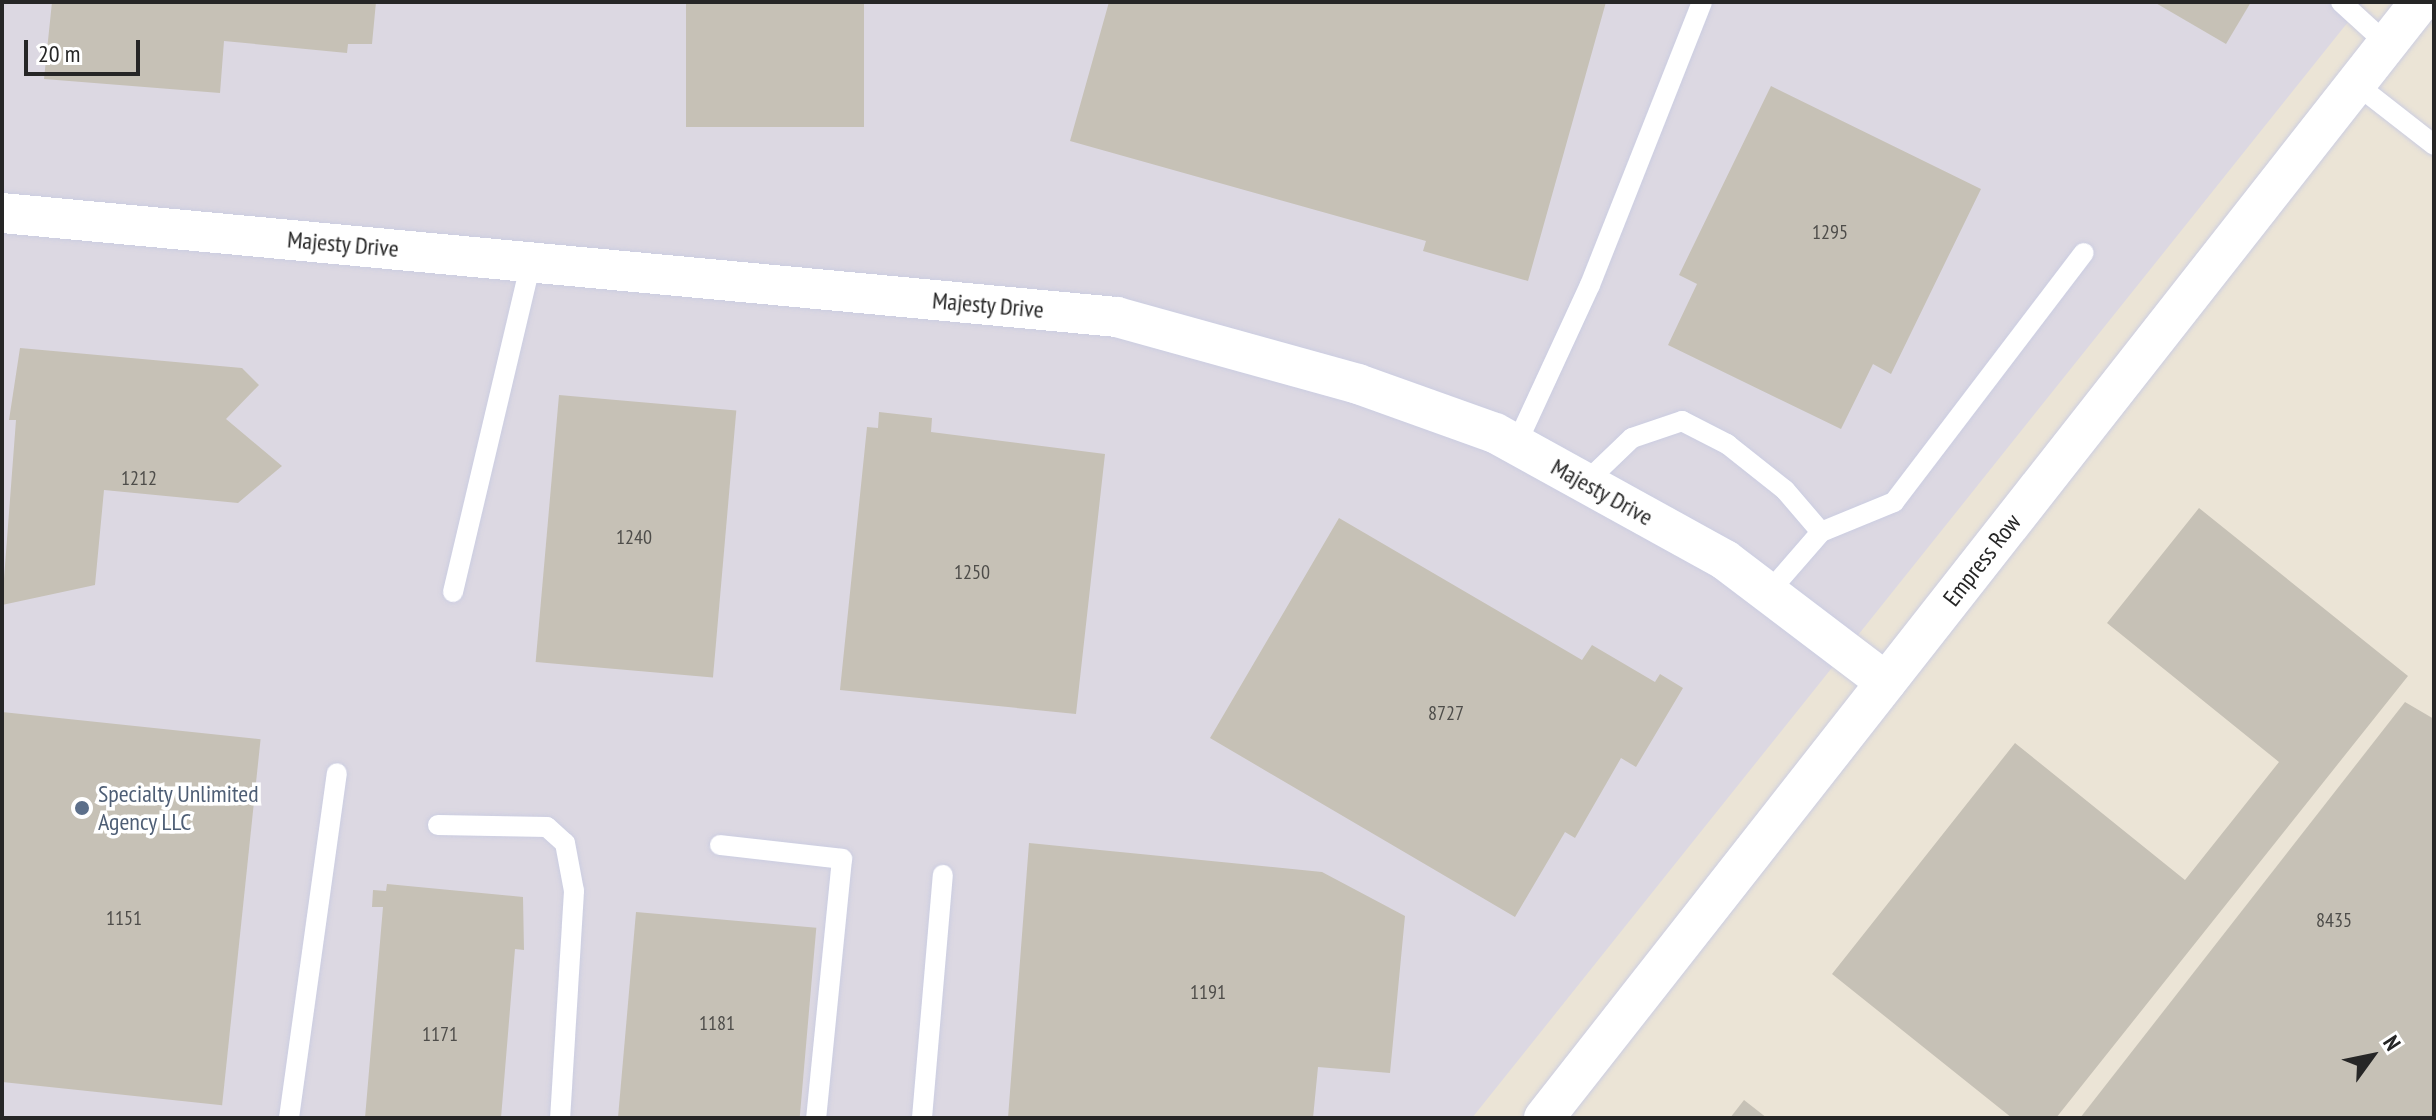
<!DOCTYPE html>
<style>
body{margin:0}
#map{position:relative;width:2436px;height:1120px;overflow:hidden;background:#ebe4d6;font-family:"PT Sans Narrow",sans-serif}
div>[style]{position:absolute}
.industrial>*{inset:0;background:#dcd8e2}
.building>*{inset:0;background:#c6c1b6;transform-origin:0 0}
.roads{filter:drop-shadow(0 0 2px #cbcde1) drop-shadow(0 0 2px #cbcde1)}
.service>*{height:20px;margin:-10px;padding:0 10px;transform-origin:10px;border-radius:10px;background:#fff}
.minor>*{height:40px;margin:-20px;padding:0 20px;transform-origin:20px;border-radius:20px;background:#fff}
.dots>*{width:22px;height:22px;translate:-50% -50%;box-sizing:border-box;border:4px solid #fff;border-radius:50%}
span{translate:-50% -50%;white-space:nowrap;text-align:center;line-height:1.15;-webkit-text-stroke:7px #fff;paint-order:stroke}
.number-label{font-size:20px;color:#4e4d4a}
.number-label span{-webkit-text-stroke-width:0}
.street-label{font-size:24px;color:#262626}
.service-label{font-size:24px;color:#4e5e75}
.left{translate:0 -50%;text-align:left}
.frame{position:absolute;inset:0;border:4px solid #262626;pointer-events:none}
.north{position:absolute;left:2332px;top:1016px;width:80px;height:80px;-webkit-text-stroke:6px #fff;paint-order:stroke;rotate:57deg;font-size:22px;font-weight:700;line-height:32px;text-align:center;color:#262626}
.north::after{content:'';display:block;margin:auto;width:28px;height:36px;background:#262626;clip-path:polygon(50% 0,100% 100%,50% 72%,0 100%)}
.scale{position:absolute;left:24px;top:40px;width:116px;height:36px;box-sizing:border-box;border:4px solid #262626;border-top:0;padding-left:10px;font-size:24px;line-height:28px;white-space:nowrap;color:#262626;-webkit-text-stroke:6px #fff;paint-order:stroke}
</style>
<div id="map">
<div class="industrial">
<div style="clip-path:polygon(2px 2px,2364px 2px,1472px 1118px,2px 1118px)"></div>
</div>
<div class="building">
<div style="clip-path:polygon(52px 2px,376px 2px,372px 44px,348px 44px,347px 53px,224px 41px,220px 93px,44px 79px)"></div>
<div style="left:686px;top:2px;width:178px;height:125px"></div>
<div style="clip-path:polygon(1109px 2px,1606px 2px,1528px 281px,1423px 251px,1426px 241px,1070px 141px)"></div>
<div style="clip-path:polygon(2154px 2px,2251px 2px,2226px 44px)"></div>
<div style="clip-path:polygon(1771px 86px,1981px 189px,1891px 374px,1873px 364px,1841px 429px,1668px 345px,1697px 284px,1679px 275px)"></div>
<div style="clip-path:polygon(20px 348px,242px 368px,259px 385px,226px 419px,282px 466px,238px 503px,104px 490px,95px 585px,2px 605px,16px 420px,9px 420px)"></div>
<div style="left:559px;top:395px;width:178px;height:268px;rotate:5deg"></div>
<div style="clip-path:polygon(879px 412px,932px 418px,931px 432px,1105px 454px,1076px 714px,840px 690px,867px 427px,878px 428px)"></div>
<div style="clip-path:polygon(2199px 508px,2408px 676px,2056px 1118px,2012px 1118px,1832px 974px,2015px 743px,2185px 880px,2279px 762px,2107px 623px)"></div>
<div style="clip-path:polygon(1339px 518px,1582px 660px,1592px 645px,1655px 682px,1660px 674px,1683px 688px,1636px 767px,1621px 758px,1575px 838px,1565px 832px,1515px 917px,1210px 738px)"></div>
<div style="clip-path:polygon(2405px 702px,2434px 719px,2434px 1118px,2080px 1118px)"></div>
<div style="left:2px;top:712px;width:260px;height:368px;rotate:6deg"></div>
<div style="clip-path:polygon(1029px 843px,1322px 872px,1405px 916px,1390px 1073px,1318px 1067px,1313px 1118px,1008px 1118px)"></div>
<div style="clip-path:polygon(387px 884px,523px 897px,524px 950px,515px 949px,501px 1118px,365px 1118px,383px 907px,372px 907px,373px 890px,386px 891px)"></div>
<div style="left:636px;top:912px;width:181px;height:207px;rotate:5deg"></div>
<div style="clip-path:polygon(1744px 1100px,1767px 1118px,1730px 1118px)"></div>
</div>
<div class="roads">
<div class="service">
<div style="left:2341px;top:2px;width:62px;rotate:42.4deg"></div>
<div style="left:2356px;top:84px;width:99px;rotate:38deg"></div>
<div style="left:1516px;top:445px;width:176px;rotate:-65.2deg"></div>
<div style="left:1590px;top:285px;width:304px;rotate:-68.4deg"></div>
<div style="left:1585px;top:483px;width:65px;rotate:-43.8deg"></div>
<div style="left:1632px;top:438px;width:53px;rotate:-18.8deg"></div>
<div style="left:1682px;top:421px;width:51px;rotate:27.1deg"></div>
<div style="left:1727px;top:444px;width:74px;rotate:38.4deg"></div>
<div style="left:1785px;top:490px;width:55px;rotate:49.4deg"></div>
<div style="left:453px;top:592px;width:340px;rotate:-76.7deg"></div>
<div style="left:1768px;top:593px;width:81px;rotate:-49deg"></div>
<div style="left:1821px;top:532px;width:79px;rotate:-22.3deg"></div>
<div style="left:1894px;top:502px;width:313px;rotate:-52.7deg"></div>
<div style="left:438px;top:825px;width:109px;rotate:1.1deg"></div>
<div style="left:547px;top:827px;width:24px;rotate:42deg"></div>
<div style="left:565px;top:843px;width:49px;rotate:79.4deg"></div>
<div style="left:574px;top:891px;width:227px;rotate:93.5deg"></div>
<div style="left:720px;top:845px;width:123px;rotate:6.5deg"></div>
<div style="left:842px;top:859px;width:260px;rotate:95.7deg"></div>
<div style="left:289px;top:1118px;width:348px;rotate:-82.1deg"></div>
<div style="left:922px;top:1118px;width:244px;rotate:-85.1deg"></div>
</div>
<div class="minor">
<div style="left:2px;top:213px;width:1120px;rotate:5.33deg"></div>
<div style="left:1117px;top:317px;width:250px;rotate:15.5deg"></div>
<div style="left:1358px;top:384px;width:145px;rotate:19.7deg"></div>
<div style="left:1495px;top:433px;width:263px;rotate:28.9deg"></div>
<div style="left:1725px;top:560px;width:202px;rotate:37.2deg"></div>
<div style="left:1544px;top:1118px;width:1419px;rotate:-51.87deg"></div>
</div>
</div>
<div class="dots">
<div style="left:82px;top:808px;background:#5c6f8a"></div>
</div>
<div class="number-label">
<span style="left:1830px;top:232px">1295</span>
<span style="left:139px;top:478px">1212</span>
<span style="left:634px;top:537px">1240</span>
<span style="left:972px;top:572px">1250</span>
<span style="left:1446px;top:713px">8727</span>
<span style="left:124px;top:918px">1151</span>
<span style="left:2334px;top:920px">8435</span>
<span style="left:1208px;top:992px">1191</span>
<span style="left:717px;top:1023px">1181</span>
<span style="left:440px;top:1034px">1171</span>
</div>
<div class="street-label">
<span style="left:343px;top:244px;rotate:5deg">Majesty Drive</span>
<span style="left:988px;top:305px;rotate:5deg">Majesty Drive</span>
<span style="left:1602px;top:492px;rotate:29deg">Majesty Drive</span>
<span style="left:1982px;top:560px;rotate:-52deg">Empress Row</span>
</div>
<div class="service-label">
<span class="left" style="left:98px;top:808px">Specialty Unlimited<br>Agency LLC</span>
</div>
<div class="frame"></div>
<div class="north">N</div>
<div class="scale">20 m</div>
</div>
